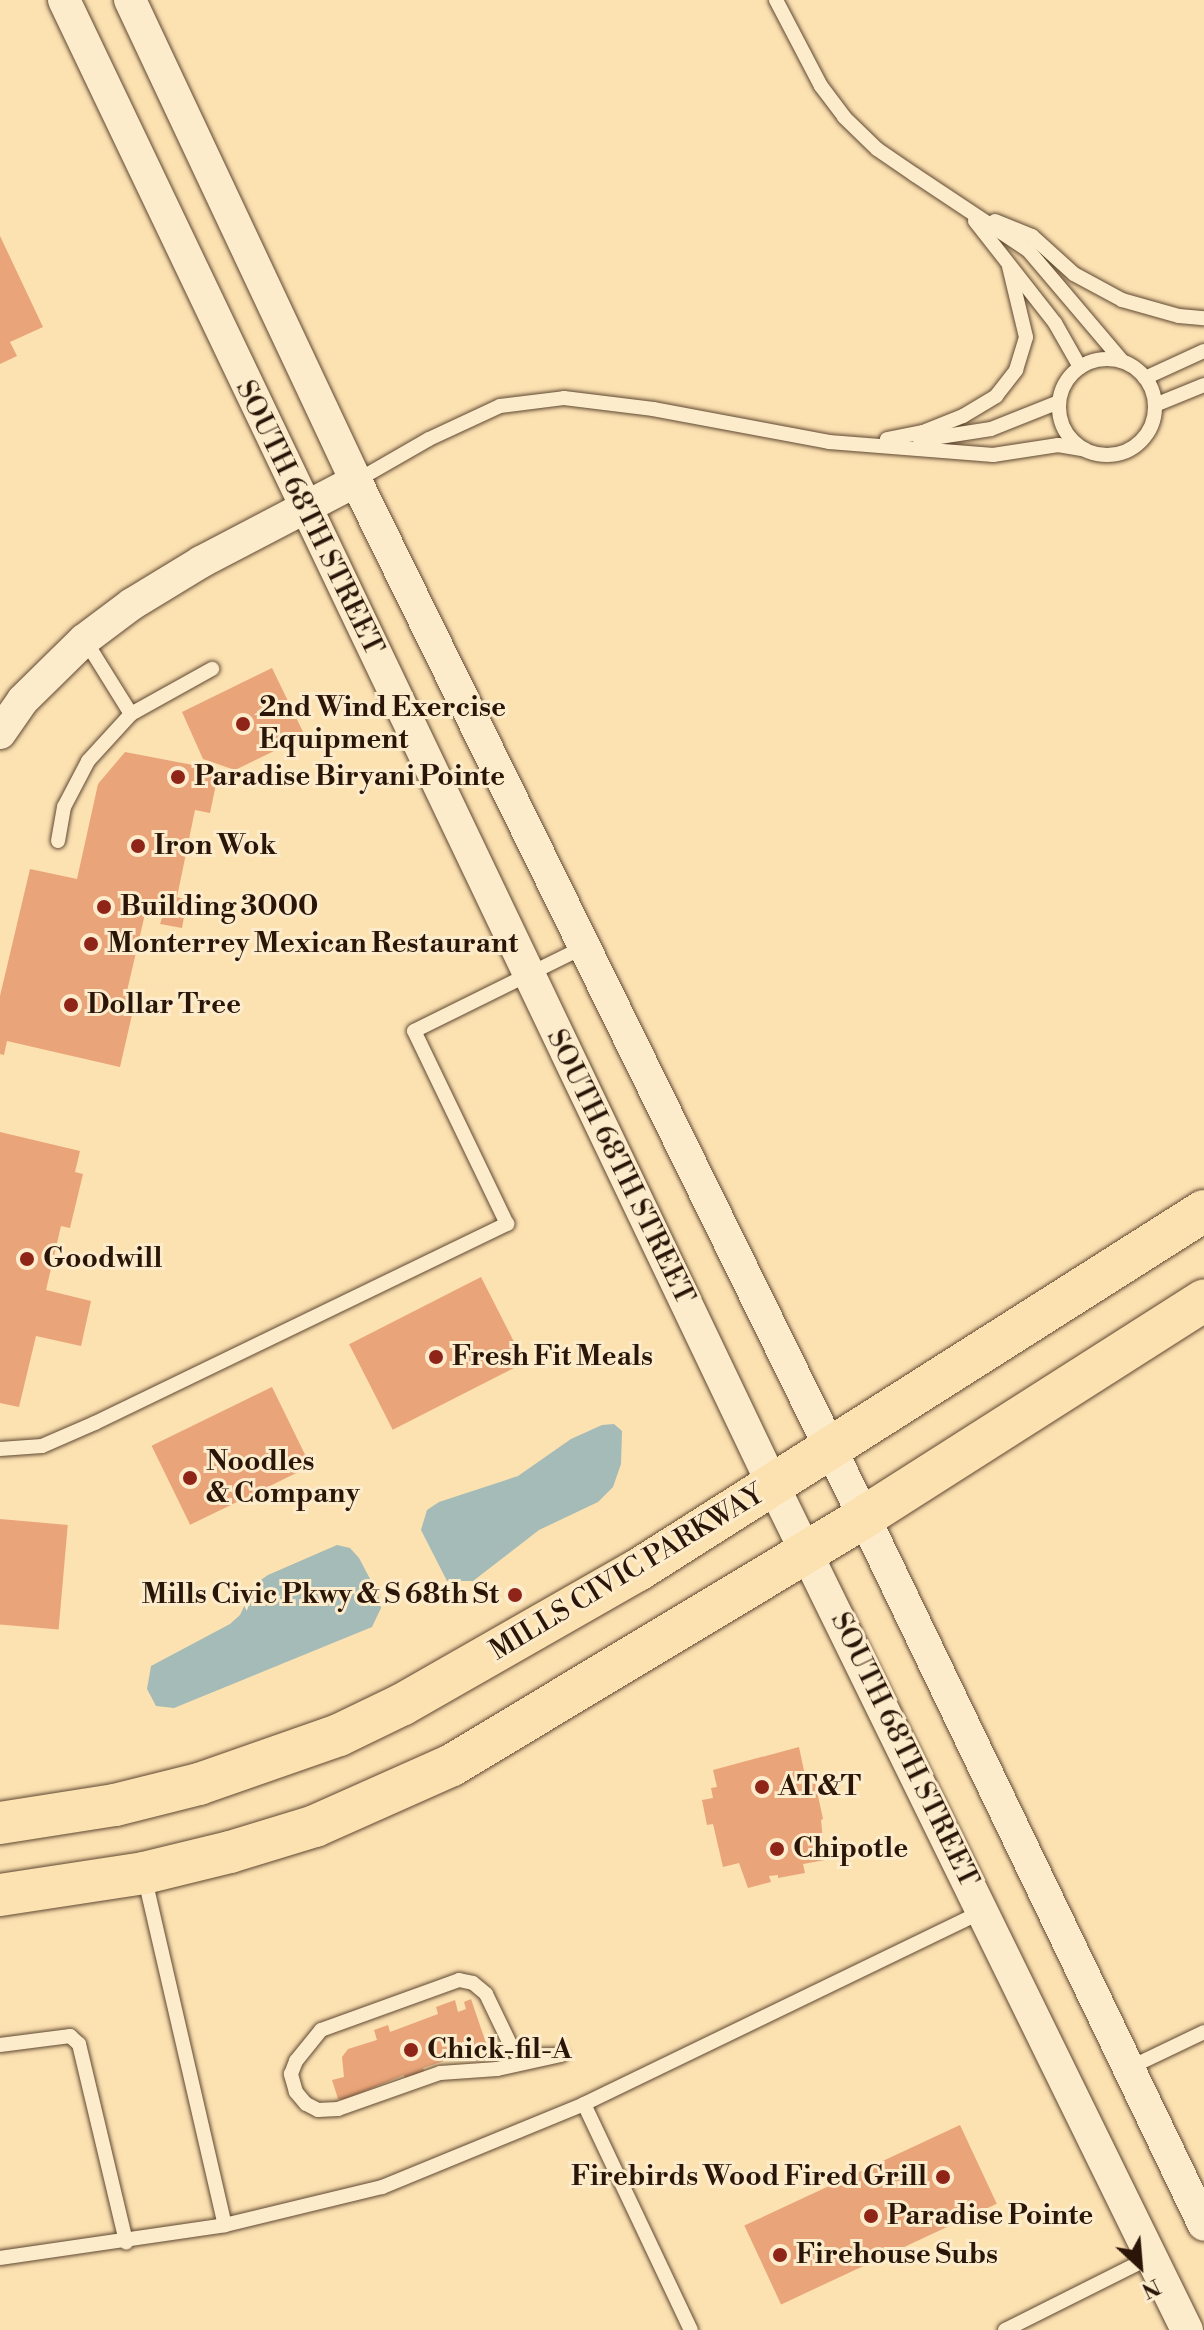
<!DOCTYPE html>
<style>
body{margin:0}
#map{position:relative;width:1204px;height:2330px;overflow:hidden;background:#fce1b1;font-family:"Libre Bodoni",serif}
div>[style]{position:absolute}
.water>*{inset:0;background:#a4bbb7}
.building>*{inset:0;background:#e9a479;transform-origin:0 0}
.roads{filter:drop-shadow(0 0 2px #5f4832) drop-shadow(0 0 2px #5f4832)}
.service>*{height:14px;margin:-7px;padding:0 7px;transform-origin:7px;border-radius:7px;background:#fdeccc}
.service>.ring{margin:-7px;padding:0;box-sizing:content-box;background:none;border:14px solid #fdeccc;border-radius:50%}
.tertiary>*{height:32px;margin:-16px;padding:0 16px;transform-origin:16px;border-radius:16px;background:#fdeccc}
.primary>*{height:42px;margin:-21px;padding:0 21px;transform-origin:21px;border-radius:21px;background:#fce1b1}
.dots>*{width:22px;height:22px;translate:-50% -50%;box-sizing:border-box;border:4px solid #fdeccc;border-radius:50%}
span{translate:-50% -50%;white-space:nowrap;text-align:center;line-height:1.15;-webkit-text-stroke:6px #fdeccc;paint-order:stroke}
.street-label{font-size:28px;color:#2b1508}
.poi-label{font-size:28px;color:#2b1508;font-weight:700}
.left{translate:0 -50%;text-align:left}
.right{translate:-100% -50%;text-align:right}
.north{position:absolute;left:1100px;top:2226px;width:80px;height:80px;-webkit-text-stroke:6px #fdeccc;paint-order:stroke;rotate:154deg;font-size:22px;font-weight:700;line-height:32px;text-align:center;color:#2b1508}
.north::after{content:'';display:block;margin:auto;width:28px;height:36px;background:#2b1508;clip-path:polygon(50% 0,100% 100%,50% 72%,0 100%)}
</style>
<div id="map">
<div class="water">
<div style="clip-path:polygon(614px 1424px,622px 1431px,621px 1464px,613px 1487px,598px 1502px,539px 1530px,473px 1581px,447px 1581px,421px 1530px,427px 1510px,439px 1502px,518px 1476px,571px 1439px,602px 1425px)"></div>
<div style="clip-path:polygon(337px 1545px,350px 1548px,359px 1558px,378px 1594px,381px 1608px,372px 1627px,174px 1708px,156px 1706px,147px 1689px,151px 1666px,230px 1624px,240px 1615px,255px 1584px,268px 1575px)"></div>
</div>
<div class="building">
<div style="clip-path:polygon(0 236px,43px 327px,10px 342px,17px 356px,0 364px)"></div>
<div style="clip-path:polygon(272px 668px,305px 736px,235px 770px,203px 759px,182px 712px)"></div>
<div style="clip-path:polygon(125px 752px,219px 770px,210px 813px,195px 810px,177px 897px,187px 900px,182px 928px,160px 924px,162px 918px,145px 914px,127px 991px,137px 993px,120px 1067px,7px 1041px,4px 1055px,0 1054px,0 996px,30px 869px,77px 879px,98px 784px)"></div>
<div style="clip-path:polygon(0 1132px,80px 1151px,75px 1172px,83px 1174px,70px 1228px,61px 1226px,46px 1290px,91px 1301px,81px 1346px,36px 1336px,19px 1407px,0 1403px)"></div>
<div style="left:481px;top:1277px;width:96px;height:148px;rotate:63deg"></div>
<div style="left:272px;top:1387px;width:88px;height:134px;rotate:64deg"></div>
<div style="left:0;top:1519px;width:68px;height:105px;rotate:5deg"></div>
<div style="clip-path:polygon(799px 1747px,807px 1785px,815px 1782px,823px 1819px,821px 1820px,825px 1860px,803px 1864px,805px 1873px,778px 1878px,778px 1875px,769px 1876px,771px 1882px,748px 1888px,739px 1863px,723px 1867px,713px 1824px,707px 1825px,702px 1800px,713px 1798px,711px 1788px,717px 1787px,713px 1770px)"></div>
<div style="clip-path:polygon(471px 1999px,487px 2046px,473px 2050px,475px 2055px,458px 2061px,456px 2057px,423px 2068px,425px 2073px,405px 2079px,404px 2075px,343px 2100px,338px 2099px,332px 2080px,344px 2077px,342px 2057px,348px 2049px,377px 2040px,374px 2030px,388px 2025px,390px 2032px,438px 2014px,436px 2007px,455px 2000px,458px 2012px,466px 2009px,464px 2002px)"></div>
<div style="left:960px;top:2125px;width:87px;height:238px;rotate:65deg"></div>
</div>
<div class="roads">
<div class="service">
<div style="left:776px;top:0;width:97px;rotate:62.4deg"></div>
<div style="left:821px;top:86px;width:39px;rotate:53deg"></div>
<div style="left:844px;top:117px;width:46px;rotate:44.1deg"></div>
<div style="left:877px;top:149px;width:46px;rotate:34.4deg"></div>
<div style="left:915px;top:175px;width:136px;rotate:33.6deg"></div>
<div style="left:1028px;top:250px;width:145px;rotate:49.7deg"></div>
<div style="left:975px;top:221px;width:130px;rotate:51.9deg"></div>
<div style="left:1055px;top:323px;width:51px;rotate:60.4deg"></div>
<div style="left:995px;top:221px;width:40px;rotate:22deg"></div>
<div style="left:1032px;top:236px;width:57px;rotate:42.1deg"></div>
<div style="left:1074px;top:274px;width:55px;rotate:28.4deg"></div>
<div style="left:1122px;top:300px;width:59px;rotate:15.7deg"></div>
<div style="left:1179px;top:316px;width:25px;rotate:5deg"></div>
<div class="ring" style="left:1059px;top:359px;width:82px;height:82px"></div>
<div style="left:1145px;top:378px;width:65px;rotate:-24.6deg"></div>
<div style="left:1155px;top:405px;width:53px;rotate:-22.2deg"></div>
<div style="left:887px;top:439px;width:37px;rotate:-11deg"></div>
<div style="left:923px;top:432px;width:43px;rotate:-21.8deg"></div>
<div style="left:963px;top:416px;width:39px;rotate:-31deg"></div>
<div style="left:996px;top:396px;width:33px;rotate:-52deg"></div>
<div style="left:1016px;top:370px;width:34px;rotate:-73deg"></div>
<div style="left:1026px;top:337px;width:73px;rotate:-103.5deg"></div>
<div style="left:920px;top:440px;width:72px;rotate:-8.8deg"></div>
<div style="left:991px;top:429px;width:73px;rotate:-21.7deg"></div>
<div style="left:356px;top:481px;width:84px;rotate:-29.9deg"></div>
<div style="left:429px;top:439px;width:78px;rotate:-24.9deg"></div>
<div style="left:500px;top:406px;width:64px;rotate:-7.1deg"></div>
<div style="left:564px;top:398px;width:90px;rotate:7deg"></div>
<div style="left:653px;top:409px;width:179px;rotate:10.6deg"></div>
<div style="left:829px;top:442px;width:165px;rotate:4.5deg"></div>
<div style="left:993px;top:455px;width:66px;rotate:-8.7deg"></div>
<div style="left:1058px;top:445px;width:27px;rotate:10deg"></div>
<div style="left:131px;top:714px;width:93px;rotate:-29.1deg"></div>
<div style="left:58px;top:841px;width:35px;rotate:-80deg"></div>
<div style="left:64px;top:807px;width:52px;rotate:-62.4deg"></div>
<div style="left:88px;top:761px;width:64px;rotate:-47.5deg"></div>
<div style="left:131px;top:714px;width:87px;rotate:-121.9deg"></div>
<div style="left:0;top:1449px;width:42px;rotate:-4.1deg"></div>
<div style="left:42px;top:1446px;width:58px;rotate:-23.5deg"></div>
<div style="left:95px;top:1423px;width:458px;rotate:-25.8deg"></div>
<div style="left:507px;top:1224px;width:214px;rotate:-115.7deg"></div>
<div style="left:414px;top:1031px;width:190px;rotate:-26.3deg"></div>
<div style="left:144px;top:1875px;width:359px;rotate:77deg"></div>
<div style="left:459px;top:1980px;width:14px;rotate:12deg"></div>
<div style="left:473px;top:1983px;width:17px;rotate:40deg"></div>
<div style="left:486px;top:1994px;width:62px;rotate:64.3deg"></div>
<div style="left:513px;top:2050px;width:9px;rotate:41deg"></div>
<div style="left:520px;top:2056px;width:41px;rotate:-1.4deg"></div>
<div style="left:561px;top:2055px;width:66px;rotate:167.7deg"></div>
<div style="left:497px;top:2069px;width:57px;rotate:176deg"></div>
<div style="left:440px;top:2073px;width:108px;rotate:160.6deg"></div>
<div style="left:338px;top:2109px;width:20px;rotate:177deg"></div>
<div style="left:318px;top:2110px;width:13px;rotate:-153deg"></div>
<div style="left:306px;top:2104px;width:16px;rotate:-130deg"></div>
<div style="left:296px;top:2092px;width:19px;rotate:-106deg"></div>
<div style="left:291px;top:2074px;width:14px;rotate:-69deg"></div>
<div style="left:296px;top:2061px;width:40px;rotate:-51deg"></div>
<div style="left:321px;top:2030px;width:147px;rotate:-19.9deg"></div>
<div style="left:0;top:2045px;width:71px;rotate:-7.3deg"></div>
<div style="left:70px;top:2036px;width:12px;rotate:42deg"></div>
<div style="left:79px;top:2044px;width:204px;rotate:76.6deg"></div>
<div style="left:1129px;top:2068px;width:83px;rotate:-25.6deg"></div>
<div style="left:584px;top:2104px;width:250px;rotate:64.7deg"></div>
<div style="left:0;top:2258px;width:227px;rotate:-8.3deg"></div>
<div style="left:225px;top:2225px;width:162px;rotate:-13.6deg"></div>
<div style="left:382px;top:2187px;width:218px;rotate:-22.3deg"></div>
<div style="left:584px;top:2104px;width:443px;rotate:-25.8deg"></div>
<div style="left:1005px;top:2330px;width:163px;rotate:-26.6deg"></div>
</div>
<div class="tertiary">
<div style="left:64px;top:0;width:1646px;rotate:64.48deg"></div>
<div style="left:773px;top:1485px;width:941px;rotate:63.9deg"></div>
<div style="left:130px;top:0;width:531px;rotate:64.83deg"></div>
<div style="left:356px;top:481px;width:1154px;rotate:63.88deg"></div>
<div style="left:864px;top:1517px;width:785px;rotate:64.35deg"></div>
<div style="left:0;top:733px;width:40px;rotate:-55.1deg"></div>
<div style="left:23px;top:700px;width:86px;rotate:-44.5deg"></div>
<div style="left:84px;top:640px;width:60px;rotate:-36.9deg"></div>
<div style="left:132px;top:604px;width:81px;rotate:-31.3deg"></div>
<div style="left:201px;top:562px;width:175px;rotate:-27.6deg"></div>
</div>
<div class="primary">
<div style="left:0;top:1823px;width:116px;rotate:-8.9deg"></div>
<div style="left:115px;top:1805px;width:87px;rotate:-14deg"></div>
<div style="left:199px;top:1784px;width:148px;rotate:-19.3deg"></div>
<div style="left:339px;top:1735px;width:71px;rotate:-25.8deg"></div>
<div style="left:403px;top:1704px;width:271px;rotate:-29.7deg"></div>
<div style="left:638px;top:1570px;width:670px;rotate:-32.39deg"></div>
<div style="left:0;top:1895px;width:146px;rotate:-8.7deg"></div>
<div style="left:144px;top:1873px;width:89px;rotate:-13.7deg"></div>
<div style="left:230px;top:1852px;width:89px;rotate:-17deg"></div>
<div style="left:315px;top:1826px;width:150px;rotate:-24deg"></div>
<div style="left:452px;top:1765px;width:481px;rotate:-31deg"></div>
<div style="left:864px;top:1517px;width:403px;rotate:-32.5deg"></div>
</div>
</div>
<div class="dots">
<div style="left:243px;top:724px;background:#8f2418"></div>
<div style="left:178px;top:777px;background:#8f2418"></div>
<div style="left:138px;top:846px;background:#8f2418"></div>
<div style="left:104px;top:907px;background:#8f2418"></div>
<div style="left:91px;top:944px;background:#8f2418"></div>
<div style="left:71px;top:1005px;background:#8f2418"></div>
<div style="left:27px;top:1259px;background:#8f2418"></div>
<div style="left:436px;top:1357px;background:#8f2418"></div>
<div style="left:190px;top:1478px;background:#8f2418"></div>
<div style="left:515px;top:1595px;background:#8f2418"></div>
<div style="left:762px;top:1787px;background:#8f2418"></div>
<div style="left:777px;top:1849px;background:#8f2418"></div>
<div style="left:411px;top:2050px;background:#8f2418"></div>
<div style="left:943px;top:2177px;background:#8f2418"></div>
<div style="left:871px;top:2216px;background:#8f2418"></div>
<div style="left:780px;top:2255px;background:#8f2418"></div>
</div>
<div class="street-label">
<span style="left:309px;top:518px;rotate:64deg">SOUTH 68TH STREET</span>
<span style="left:620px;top:1167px;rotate:64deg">SOUTH 68TH STREET</span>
<span style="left:627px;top:1573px;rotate:-31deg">MILLS CIVIC PARKWAY</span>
<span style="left:904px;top:1750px;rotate:64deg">SOUTH 68TH STREET</span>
</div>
<div class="poi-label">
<span class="left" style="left:259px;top:724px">2nd Wind Exercise<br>Equipment</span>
<span class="left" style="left:194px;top:777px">Paradise Biryani Pointe</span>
<span class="left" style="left:154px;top:846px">Iron Wok</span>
<span class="left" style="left:120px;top:907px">Building 3000</span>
<span class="left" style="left:107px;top:944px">Monterrey Mexican Restaurant</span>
<span class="left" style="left:87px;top:1005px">Dollar Tree</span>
<span class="left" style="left:43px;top:1259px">Goodwill</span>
<span class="left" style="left:452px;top:1357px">Fresh Fit Meals</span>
<span class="left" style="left:206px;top:1478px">Noodles<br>&amp; Company</span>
<span class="right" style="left:499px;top:1595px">Mills Civic Pkwy &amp; S 68th St</span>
<span class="left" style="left:778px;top:1787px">AT&amp;T</span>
<span class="left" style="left:793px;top:1849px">Chipotle</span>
<span class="left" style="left:427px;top:2050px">Chick-fil-A</span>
<span class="right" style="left:927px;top:2177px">Firebirds Wood Fired Grill</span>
<span class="left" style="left:887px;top:2216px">Paradise Pointe</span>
<span class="left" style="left:796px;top:2255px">Firehouse Subs</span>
</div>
<div class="north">N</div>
</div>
